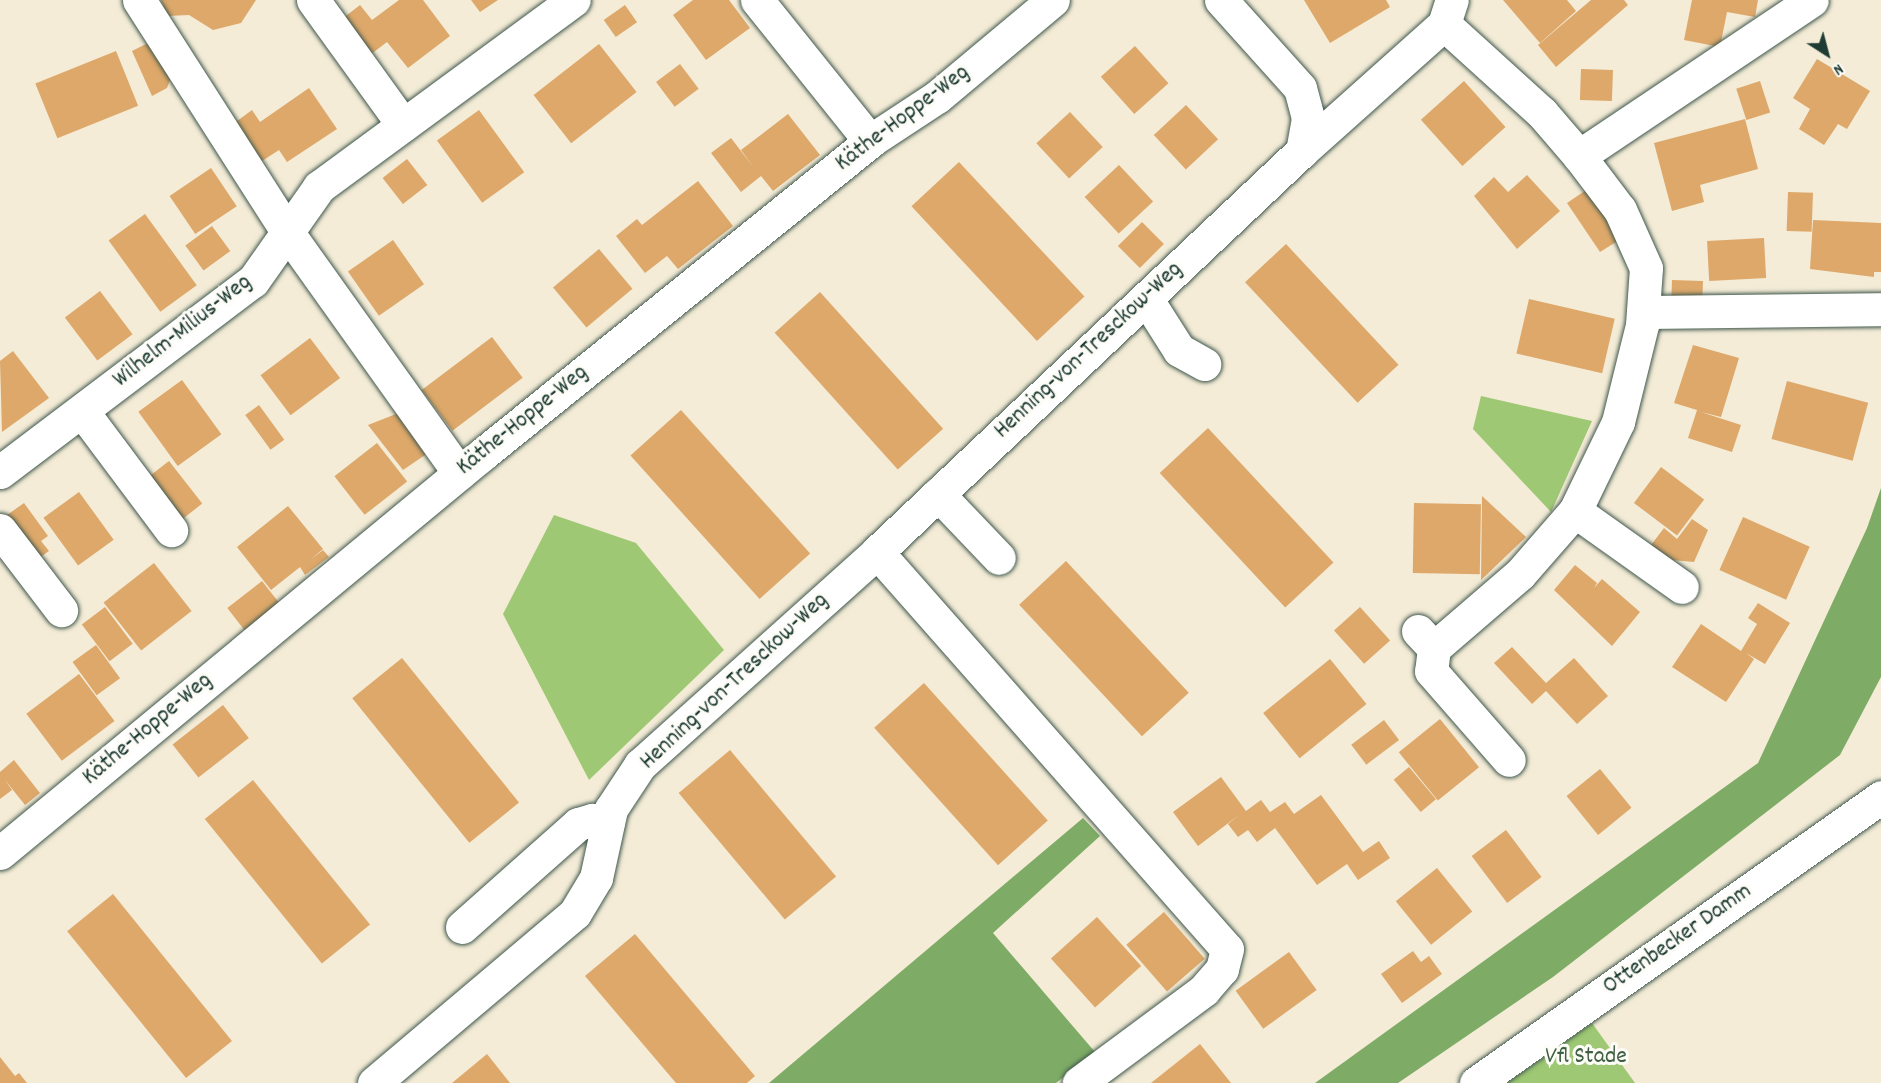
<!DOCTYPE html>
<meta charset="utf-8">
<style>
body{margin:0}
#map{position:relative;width:1881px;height:1083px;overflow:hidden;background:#f4ecd7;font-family:Dekko,sans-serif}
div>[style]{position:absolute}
.green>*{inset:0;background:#9ec874}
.forest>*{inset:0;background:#7eac66}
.building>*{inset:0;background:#dda86a;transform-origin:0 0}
.roads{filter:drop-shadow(0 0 2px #3f574c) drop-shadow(0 0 2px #3f574c)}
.minor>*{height:33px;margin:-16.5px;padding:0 16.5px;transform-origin:16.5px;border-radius:16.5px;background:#fff}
span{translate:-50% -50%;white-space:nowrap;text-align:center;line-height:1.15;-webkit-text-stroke:6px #fdfcf7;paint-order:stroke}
.street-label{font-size:24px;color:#1f3d34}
.park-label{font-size:24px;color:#3f6044}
.north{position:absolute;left:1797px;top:24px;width:60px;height:60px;-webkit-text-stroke:4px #fdfcf7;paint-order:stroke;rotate:144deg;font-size:16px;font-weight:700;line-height:24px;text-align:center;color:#1f3d34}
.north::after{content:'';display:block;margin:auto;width:21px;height:27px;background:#1f3d34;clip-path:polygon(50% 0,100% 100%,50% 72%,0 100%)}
</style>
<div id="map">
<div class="green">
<div style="clip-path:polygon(1481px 396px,1592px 421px,1551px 512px,1473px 429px)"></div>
<div style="clip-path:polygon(554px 515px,636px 543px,724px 650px,589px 780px,503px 614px)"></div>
<div style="clip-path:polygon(1592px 1023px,1635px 1083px,1507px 1083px)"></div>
</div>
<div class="forest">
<div style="clip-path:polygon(1881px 488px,1881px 677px,1840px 755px,1553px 977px,1398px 1083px,1315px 1083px,1758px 763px,1867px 528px)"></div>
<div style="clip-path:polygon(1083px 818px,1100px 836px,993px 933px,1095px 1052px,1056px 1083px,769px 1083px)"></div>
</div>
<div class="building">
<div style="clip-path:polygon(161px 0,256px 0,241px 23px,213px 30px,189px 15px,167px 16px)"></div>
<div style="clip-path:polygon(399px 0,423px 0,450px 36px,408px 68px,387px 42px,366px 58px,338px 22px,360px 5px,372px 20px)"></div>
<div style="clip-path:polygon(471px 0,498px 0,480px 12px)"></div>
<div style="clip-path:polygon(693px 0,729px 0,750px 28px,706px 60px,673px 15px)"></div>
<div style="clip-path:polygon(1304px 0,1386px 0,1390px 7px,1330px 43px)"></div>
<div style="clip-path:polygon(1503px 0,1567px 0,1576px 11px,1540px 43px)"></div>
<div style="clip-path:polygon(1591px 0,1624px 0,1628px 5px,1556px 67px,1538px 45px)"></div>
<div style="clip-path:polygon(1692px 0,1758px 0,1755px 17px,1727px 12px,1720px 47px,1684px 40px)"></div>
<div style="left:625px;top:5px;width:21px;height:26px;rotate:55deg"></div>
<div style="clip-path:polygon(146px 44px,154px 46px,170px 80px,167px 88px,152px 96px,132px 51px)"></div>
<div style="left:599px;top:44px;width:61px;height:83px;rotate:52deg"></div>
<div style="left:1135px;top:46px;width:50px;height:46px;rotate:48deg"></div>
<div style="left:116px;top:51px;width:59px;height:87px;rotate:68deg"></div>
<div style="clip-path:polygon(1817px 59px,1870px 91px,1847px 129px,1838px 124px,1824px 145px,1799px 129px,1810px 109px,1793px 98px)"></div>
<div style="left:680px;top:64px;width:31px;height:30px;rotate:53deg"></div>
<div style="left:1581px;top:69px;width:32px;height:31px;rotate:2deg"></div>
<div style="left:1464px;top:81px;width:62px;height:58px;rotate:48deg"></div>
<div style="left:1760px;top:81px;width:33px;height:25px;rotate:72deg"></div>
<div style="clip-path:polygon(309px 88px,337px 129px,287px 162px,279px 150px,259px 163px,233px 124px,252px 110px,260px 122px)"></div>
<div style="left:1186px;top:105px;width:47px;height:44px;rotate:47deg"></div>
<div style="left:479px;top:110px;width:77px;height:52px;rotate:54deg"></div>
<div style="left:1070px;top:112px;width:48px;height:46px;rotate:47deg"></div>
<div style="clip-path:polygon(788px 114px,820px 155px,773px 191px,761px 176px,741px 192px,711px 153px,731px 138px,754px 168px,741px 150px)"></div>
<div style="clip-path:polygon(1745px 119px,1758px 169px,1700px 185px,1704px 202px,1672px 211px,1654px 143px)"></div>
<div style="left:407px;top:159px;width:33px;height:31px;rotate:52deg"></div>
<div style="left:959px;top:162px;width:184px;height:65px;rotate:47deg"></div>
<div style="left:1119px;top:165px;width:50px;height:47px;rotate:47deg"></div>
<div style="left:211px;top:168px;width:46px;height:50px;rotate:56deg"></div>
<div style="clip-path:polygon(1527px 175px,1560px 211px,1517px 249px,1474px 196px,1494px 177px,1508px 192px)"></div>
<div style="clip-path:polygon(698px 181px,733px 226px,678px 269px,667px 256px,645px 273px,616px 236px,637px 219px,642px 225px)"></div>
<div style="clip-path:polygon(1595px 184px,1624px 237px,1600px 252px,1567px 203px)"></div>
<div style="left:1788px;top:192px;width:25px;height:39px;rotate:2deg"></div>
<div style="left:145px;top:214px;width:88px;height:45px;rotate:54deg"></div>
<div style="clip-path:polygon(1813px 220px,1881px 223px,1881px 272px,1874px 272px,1874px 277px,1810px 269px)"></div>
<div style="left:1142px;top:222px;width:31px;height:34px;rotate:45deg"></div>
<div style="left:212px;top:226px;width:31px;height:33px;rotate:54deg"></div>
<div style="left:1764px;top:238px;width:40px;height:57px;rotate:87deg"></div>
<div style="left:393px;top:240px;width:54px;height:55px;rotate:55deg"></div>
<div style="left:1286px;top:244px;width:165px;height:56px;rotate:47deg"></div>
<div style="left:599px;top:249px;width:52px;height:60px;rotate:50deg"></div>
<div style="left:1672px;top:280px;width:31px;height:24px;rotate:2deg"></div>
<div style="left:100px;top:291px;width:54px;height:44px;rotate:53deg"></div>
<div style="left:820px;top:292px;width:184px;height:61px;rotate:48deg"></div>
<div style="left:1529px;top:299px;width:88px;height:56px;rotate:13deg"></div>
<div style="left:492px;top:337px;width:51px;height:88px;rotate:53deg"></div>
<div style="left:310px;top:338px;width:50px;height:62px;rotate:53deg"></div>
<div style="clip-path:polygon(1693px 345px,1739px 358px,1721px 417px,1701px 412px,1741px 425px,1732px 452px,1688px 438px,1697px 410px,1674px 403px)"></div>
<div style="clip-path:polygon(13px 351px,49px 398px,2px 432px,0 361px)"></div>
<div style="left:182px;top:380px;width:67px;height:54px;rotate:54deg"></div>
<div style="left:1787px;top:381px;width:84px;height:60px;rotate:15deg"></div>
<div style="left:259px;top:405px;width:43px;height:17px;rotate:54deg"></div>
<div style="left:681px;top:410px;width:193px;height:68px;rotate:48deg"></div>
<div style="clip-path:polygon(401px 412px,428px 453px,403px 470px,368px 425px)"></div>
<div style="left:1208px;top:428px;width:184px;height:66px;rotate:47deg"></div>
<div style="left:377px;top:443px;width:49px;height:54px;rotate:52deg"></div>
<div style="left:169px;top:461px;width:54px;height:29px;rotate:52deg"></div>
<div style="left:1661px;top:467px;width:54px;height:45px;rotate:37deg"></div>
<div style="left:79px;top:492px;width:59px;height:44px;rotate:54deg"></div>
<div style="clip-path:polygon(1482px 496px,1526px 537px,1481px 580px)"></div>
<div style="clip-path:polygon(24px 503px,48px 536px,41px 541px,49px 551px,39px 558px,7px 515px)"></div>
<div style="left:1414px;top:503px;width:67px;height:70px;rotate:1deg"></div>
<div style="clip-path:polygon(288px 506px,323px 549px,310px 560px,323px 550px,329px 557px,305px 575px,300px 567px,271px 590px,237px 547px)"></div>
<div style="left:1743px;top:517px;width:73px;height:58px;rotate:24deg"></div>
<div style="clip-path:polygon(1692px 519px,1708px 530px,1694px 562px,1672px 560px,1651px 545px,1664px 528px,1677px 539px)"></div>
<div style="left:1066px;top:561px;width:180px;height:64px;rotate:47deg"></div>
<div style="left:154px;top:563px;width:61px;height:64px;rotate:52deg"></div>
<div style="clip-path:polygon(1575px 565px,1597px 583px,1594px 588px,1602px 579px,1640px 612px,1612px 646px,1554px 590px)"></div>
<div style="left:262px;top:581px;width:28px;height:44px;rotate:52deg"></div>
<div style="clip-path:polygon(1758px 603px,1790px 623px,1765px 664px,1746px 653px,1754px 659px,1726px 702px,1672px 667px,1701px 624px,1741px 651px,1757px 624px,1748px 618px)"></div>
<div style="left:105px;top:607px;width:46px;height:29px;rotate:53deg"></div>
<div style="left:1360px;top:607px;width:45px;height:35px;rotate:48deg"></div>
<div style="left:96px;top:645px;width:41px;height:29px;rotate:54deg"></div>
<div style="clip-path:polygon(1512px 647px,1546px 683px,1574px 658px,1608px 696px,1577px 724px,1546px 691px,1532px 704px,1494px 663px)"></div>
<div style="left:402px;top:658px;width:186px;height:64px;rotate:51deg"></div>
<div style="left:1330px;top:659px;width:58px;height:86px;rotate:51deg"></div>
<div style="left:79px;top:674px;width:59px;height:66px;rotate:53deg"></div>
<div style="left:924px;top:683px;width:185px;height:67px;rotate:48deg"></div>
<div style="left:223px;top:705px;width:42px;height:64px;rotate:52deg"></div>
<div style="left:1440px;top:719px;width:62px;height:53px;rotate:51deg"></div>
<div style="left:1384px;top:720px;width:25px;height:41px;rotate:53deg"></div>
<div style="left:730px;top:750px;width:165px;height:67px;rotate:50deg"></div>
<div style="clip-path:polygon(14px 760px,40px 793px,25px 805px,5px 780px,12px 790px,0 799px,0 772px)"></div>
<div style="left:1409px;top:767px;width:42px;height:20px;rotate:50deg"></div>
<div style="left:1600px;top:769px;width:50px;height:43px;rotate:51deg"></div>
<div style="clip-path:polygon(1221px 777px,1246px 811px,1261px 800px,1270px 812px,1285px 802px,1294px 814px,1321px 795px,1363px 852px,1379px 841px,1390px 858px,1358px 880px,1347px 864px,1317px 885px,1275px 828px,1257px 842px,1248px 830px,1238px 837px,1228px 824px,1239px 815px,1198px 846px,1173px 812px)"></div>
<div style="left:253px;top:780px;width:186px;height:62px;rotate:51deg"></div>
<div style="left:1506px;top:830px;width:59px;height:43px;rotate:53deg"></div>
<div style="left:1437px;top:868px;width:56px;height:53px;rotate:51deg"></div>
<div style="left:113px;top:894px;width:189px;height:59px;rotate:51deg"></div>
<div style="left:1164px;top:912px;width:62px;height:50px;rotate:49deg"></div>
<div style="left:1097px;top:917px;width:66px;height:62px;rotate:48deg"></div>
<div style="clip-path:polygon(635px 934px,755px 1076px,747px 1083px,676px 1083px,585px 976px)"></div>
<div style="clip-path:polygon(1413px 951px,1421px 962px,1429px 956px,1442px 974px,1402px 1003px,1381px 974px)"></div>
<div style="left:1289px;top:952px;width:47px;height:66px;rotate:54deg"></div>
<div style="clip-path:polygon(1200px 1044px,1231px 1083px,1151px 1083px)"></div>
<div style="clip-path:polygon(487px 1054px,510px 1083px,452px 1083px)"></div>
<div style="clip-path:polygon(0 1057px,15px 1076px,19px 1073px,27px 1083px,0 1083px)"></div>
</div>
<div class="roads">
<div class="minor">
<div style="left:139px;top:0;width:277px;rotate:57.4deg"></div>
<div style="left:288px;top:233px;width:295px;rotate:54.5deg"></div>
<div style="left:313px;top:0;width:154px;rotate:54.2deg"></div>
<div style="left:757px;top:0;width:181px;rotate:51.3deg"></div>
<div style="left:1221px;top:0;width:118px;rotate:48.1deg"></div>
<div style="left:1300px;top:88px;width:31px;rotate:75deg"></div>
<div style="left:1308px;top:118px;width:34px;rotate:100deg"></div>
<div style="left:1579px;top:156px;width:280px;rotate:-33.8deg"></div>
<div style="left:1146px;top:298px;width:62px;rotate:57.6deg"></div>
<div style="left:1179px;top:350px;width:29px;rotate:29deg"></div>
<div style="left:1643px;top:312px;width:237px;rotate:-0.7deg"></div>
<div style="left:82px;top:411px;width:149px;rotate:53.2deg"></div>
<div style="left:0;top:472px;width:317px;rotate:-37.1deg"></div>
<div style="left:253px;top:281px;width:115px;rotate:-54.9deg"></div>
<div style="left:319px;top:187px;width:316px;rotate:-36.3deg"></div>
<div style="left:938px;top:494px;width:88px;rotate:46.4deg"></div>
<div style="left:1575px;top:511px;width:131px;rotate:35.4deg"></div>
<div style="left:0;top:530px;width:101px;rotate:52.7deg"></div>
<div style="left:877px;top:552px;width:529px;rotate:48.6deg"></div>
<div style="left:1227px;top:949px;width:21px;rotate:104deg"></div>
<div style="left:1222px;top:969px;width:28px;rotate:131deg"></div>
<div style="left:1204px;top:990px;width:156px;rotate:143.4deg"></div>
<div style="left:1418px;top:631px;width:23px;rotate:47deg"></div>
<div style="left:1434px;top:648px;width:113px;rotate:-40.7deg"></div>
<div style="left:1520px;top:574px;width:84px;rotate:-48.9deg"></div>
<div style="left:1575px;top:511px;width:99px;rotate:-64.2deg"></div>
<div style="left:1618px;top:422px;width:100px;rotate:-76.1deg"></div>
<div style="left:1642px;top:325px;width:57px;rotate:-86deg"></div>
<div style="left:1646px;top:268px;width:64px;rotate:-114.1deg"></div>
<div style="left:1620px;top:210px;width:68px;rotate:-127.2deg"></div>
<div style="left:1579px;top:156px;width:57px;rotate:-130.7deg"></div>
<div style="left:1542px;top:113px;width:132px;rotate:-137.8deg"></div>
<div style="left:1434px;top:648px;width:23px;rotate:97deg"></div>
<div style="left:1431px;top:671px;width:118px;rotate:48.8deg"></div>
<div style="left:0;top:853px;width:628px;rotate:-39.57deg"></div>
<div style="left:484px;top:453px;width:496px;rotate:-38.9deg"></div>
<div style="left:870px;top:141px;width:80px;rotate:-33.3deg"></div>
<div style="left:937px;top:97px;width:151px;rotate:-39.9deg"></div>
<div style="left:462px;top:927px;width:155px;rotate:-41.6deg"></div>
<div style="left:578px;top:824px;width:15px;rotate:-16deg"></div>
<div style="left:592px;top:820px;width:16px;rotate:11deg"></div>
<div style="left:374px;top:1083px;width:263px;rotate:-40.2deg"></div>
<div style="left:575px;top:913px;width:41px;rotate:-59deg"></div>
<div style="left:596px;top:878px;width:71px;rotate:-77.7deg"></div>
<div style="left:611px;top:809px;width:53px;rotate:-56.6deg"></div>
<div style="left:640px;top:765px;width:319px;rotate:-41.9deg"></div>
<div style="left:877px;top:552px;width:584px;rotate:-43.34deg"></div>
<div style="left:1302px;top:151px;width:191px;rotate:-41.8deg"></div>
<div style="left:1444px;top:24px;width:25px;rotate:-72deg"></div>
<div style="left:1476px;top:1083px;width:496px;rotate:-35.2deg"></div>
</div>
</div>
<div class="street-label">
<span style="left:903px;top:119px;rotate:-37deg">Käthe-Hoppe-Weg</span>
<span style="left:183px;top:332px;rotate:-38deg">Wilhelm-Milius-Weg</span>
<span style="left:1089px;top:351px;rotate:-43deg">Henning-von-Tresckow-Weg</span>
<span style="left:523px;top:421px;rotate:-39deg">Käthe-Hoppe-Weg</span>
<span style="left:735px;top:682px;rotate:-43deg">Henning-von-Tresckow-Weg</span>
<span style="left:148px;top:730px;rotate:-40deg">Käthe-Hoppe-Weg</span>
<span style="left:1678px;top:940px;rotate:-35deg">Ottenbecker Damm</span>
</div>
<div class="park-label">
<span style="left:1586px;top:1058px">Vfl Stade</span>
</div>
<div class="north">N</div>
</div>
